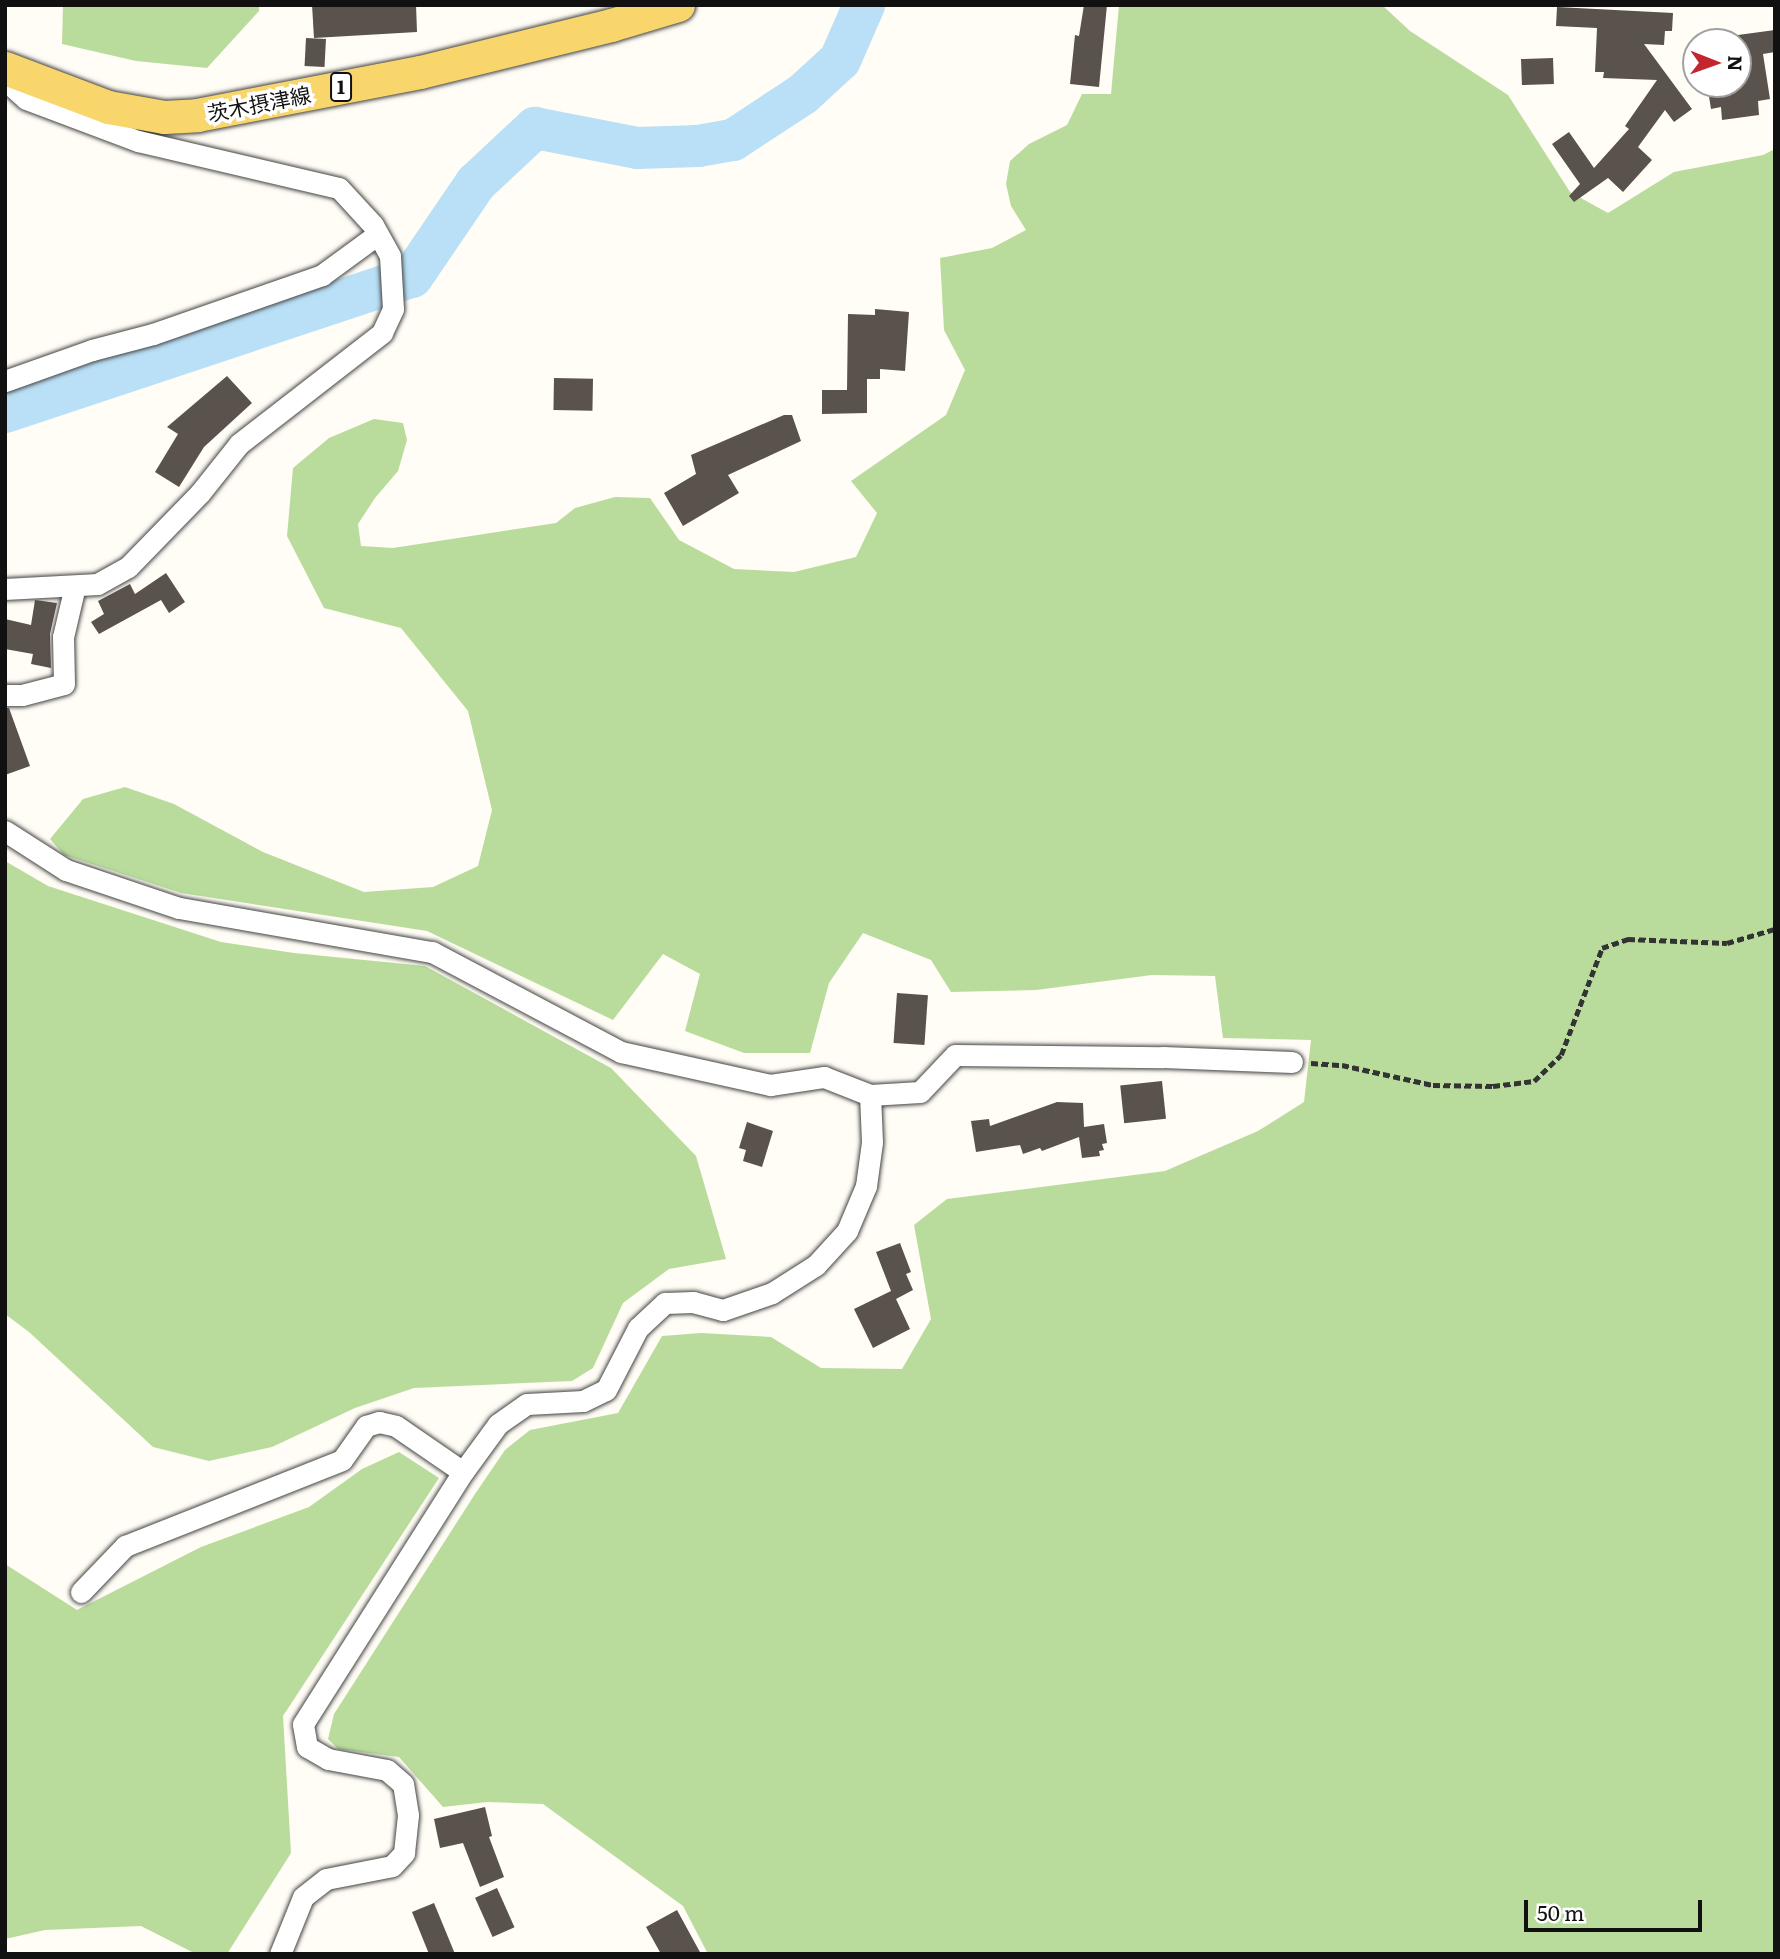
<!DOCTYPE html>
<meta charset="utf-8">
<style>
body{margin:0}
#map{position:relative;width:1780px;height:1959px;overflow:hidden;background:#fffdf5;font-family:Literata,"Noto Sans JP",serif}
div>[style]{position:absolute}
.forest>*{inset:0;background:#b9dc9c}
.river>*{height:42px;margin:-21px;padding:0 21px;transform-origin:21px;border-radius:21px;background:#b9e0f7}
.building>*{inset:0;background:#5a524d;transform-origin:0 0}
.path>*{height:4.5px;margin-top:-2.25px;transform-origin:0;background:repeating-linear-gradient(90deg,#333 0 7px,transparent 0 10.5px)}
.roads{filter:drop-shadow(0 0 2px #444) drop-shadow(0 0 2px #444)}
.minor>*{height:21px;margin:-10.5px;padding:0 10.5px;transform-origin:10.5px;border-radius:10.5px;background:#fff}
.primary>*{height:33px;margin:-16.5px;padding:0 16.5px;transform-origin:16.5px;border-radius:16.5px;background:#f9d66b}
span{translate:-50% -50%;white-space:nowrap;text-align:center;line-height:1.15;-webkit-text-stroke:7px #fff;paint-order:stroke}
.shield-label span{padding:2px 5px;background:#fff;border:2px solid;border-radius:5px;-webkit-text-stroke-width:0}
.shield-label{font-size:19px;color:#111;font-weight:700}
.street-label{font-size:21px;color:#111}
.frame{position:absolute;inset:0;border:7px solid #111;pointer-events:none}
.north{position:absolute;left:1682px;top:28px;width:70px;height:70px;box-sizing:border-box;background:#fff;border:2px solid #a0a0a0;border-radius:50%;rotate:91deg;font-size:19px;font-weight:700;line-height:28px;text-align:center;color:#111}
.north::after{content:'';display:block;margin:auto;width:24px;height:32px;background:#c4262e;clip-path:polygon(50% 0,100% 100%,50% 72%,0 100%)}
.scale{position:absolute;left:1524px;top:1900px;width:178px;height:32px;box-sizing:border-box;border:4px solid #111;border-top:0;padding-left:9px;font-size:21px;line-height:24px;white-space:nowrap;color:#111;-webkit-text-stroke:5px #fff;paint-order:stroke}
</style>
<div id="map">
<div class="forest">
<div style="clip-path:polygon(63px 5px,259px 5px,259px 11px,207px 68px,136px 61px,62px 44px)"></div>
<div style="clip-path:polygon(1119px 5px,1382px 5px,1410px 31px,1508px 95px,1570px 192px,1608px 213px,1674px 172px,1763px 155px,1775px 149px,1775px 1954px,708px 1954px,683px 1906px,543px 1804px,487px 1802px,443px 1807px,399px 1757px,338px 1749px,328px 1739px,334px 1714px,475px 1494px,505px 1450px,530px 1430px,618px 1413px,662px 1336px,701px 1333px,771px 1337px,821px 1368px,902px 1369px,931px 1319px,914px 1225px,947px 1199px,1165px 1171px,1258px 1131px,1304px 1102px,1311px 1040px,1223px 1038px,1215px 976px,1152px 975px,1036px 990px,951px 992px,931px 960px,863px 933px,829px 983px,810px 1053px,744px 1053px,685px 1031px,700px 974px,663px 954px,613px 1020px,427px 931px,181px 893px,64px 855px,50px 839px,83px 799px,125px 787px,174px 804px,263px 852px,364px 892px,433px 887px,478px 866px,492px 810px,468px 711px,401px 628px,324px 608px,287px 536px,293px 468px,329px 438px,374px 419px,403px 423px,407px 440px,398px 471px,375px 498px,358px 524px,361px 546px,393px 548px,556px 523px,575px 508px,615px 497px,650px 498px,679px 540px,734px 569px,794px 572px,856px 557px,877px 513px,851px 481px,946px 415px,965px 370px,944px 330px,940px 258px,992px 248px,1026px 230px,1011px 206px,1006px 184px,1010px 161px,1029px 144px,1067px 125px,1082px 94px,1111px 94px)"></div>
<div style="clip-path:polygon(5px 861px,48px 886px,221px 942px,294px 953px,425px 966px,611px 1068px,696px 1156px,726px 1259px,669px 1269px,623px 1303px,593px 1368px,572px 1381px,414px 1388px,355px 1408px,272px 1447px,209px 1461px,153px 1447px,29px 1332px,5px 1314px)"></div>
<div style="clip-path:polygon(399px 1452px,439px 1478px,283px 1716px,291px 1853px,227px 1954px,196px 1954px,141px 1926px,45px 1930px,5px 1939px,5px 1564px,77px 1610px,201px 1547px,309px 1507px,362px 1469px)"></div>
</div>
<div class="river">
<div style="left:5px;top:412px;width:429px;rotate:-18.4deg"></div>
<div style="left:412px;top:277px;width:114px;rotate:-55.8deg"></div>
<div style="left:476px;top:183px;width:81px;rotate:-43deg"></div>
<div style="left:535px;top:128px;width:105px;rotate:11deg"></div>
<div style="left:638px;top:148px;width:60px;rotate:-1.9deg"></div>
<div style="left:698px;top:146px;width:36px;rotate:-10deg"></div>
<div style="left:733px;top:140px;width:84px;rotate:-33.3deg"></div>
<div style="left:803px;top:94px;width:50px;rotate:-42.6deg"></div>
<div style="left:840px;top:60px;width:60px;rotate:-66.4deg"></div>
</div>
<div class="building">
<div style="clip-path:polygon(312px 5px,416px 5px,417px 32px,314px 38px)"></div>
<div style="clip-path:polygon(1084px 5px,1107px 5px,1099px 87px,1070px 84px,1075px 35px,1079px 36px)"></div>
<div style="clip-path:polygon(1557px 7px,1673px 13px,1672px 31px,1665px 31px,1664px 45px,1644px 44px,1692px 109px,1674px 122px,1665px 110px,1638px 147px,1652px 160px,1623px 192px,1608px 178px,1574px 202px,1569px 196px,1580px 184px,1552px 144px,1569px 132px,1594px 168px,1629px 129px,1625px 126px,1657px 80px,1603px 78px,1604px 72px,1595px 72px,1597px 28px,1556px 26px)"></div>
<div style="clip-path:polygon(1775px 30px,1775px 52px,1763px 54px,1770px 99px,1758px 101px,1759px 115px,1722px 120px,1721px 107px,1711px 109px,1707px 84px,1738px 84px,1738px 35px)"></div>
<div style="left:306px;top:38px;width:20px;height:28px;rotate:3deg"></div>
<div style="left:1553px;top:58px;width:26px;height:32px;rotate:88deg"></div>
<div style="clip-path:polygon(875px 309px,909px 312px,905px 371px,880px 369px,880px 379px,867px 379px,867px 413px,822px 414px,822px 390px,847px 390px,848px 314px,875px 315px)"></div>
<div style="clip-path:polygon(227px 376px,252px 403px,204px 447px,179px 487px,155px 472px,178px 434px,167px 427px)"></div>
<div style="left:554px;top:378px;width:39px;height:32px;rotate:1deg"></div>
<div style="clip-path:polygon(784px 415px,792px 415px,801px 441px,728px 475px,739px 493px,683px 526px,664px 493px,696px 474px,691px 455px)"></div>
<div style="clip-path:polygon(166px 573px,185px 602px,169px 613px,161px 600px,99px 634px,91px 622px,104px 614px,98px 601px,130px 584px,135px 594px)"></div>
<div style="clip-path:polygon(35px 600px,57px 603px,50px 634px,51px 668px,31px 664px,33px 654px,5px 649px,5px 619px,31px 625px)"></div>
<div style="clip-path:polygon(5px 708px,9px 708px,30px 766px,5px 775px)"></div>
<div style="left:897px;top:993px;width:31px;height:50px;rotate:4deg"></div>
<div style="left:1162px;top:1081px;width:38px;height:42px;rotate:84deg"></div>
<div style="clip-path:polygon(1057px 1102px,1083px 1103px,1084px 1127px,1104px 1124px,1107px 1143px,1102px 1144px,1104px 1150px,1099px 1151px,1100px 1156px,1082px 1158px,1079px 1137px,1042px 1151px,1040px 1148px,1023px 1154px,1020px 1145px,976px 1152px,971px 1121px,989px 1119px,990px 1126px)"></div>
<div style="clip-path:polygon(747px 1122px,773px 1131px,762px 1167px,743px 1161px,746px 1150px,739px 1148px)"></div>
<div style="clip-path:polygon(900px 1243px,911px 1272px,906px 1274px,913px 1290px,896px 1299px,910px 1329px,873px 1348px,854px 1309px,891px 1291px,876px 1252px)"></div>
<div style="clip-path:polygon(485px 1807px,492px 1836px,489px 1837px,504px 1877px,480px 1887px,463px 1843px,440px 1848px,434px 1819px)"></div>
<div style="left:497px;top:1888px;width:43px;height:24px;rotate:66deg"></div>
<div style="clip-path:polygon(434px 1903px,455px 1954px,429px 1954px,412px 1912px)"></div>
<div style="clip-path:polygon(677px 1910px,701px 1954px,661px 1954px,646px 1927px)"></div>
</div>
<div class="path">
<div style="left:1311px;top:1063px;width:31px;rotate:4deg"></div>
<div style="left:1342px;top:1065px;width:93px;rotate:12.4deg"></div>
<div style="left:1433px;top:1085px;width:60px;rotate:1deg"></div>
<div style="left:1493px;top:1086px;width:41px;rotate:-7deg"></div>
<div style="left:1534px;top:1081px;width:37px;rotate:-44deg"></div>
<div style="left:1561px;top:1055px;width:115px;rotate:-69deg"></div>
<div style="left:1602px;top:948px;width:28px;rotate:-19deg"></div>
<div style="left:1628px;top:939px;width:99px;rotate:2.3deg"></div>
<div style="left:1727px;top:943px;width:50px;rotate:-16.3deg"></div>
</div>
<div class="roads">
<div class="minor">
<div style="left:5px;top:80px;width:28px;rotate:42deg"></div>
<div style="left:26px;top:99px;width:120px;rotate:20.6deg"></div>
<div style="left:138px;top:141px;width:206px;rotate:13.2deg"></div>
<div style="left:339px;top:188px;width:50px;rotate:47.4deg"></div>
<div style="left:373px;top:225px;width:35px;rotate:61deg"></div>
<div style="left:390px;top:256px;width:53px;rotate:86.8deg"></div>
<div style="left:393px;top:309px;width:26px;rotate:115deg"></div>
<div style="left:382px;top:333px;width:181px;rotate:142.2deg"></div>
<div style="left:239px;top:444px;width:63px;rotate:128.5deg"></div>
<div style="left:200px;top:493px;width:103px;rotate:134.2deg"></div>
<div style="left:128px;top:567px;width:35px;rotate:151deg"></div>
<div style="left:97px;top:584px;width:92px;rotate:176.9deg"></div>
<div style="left:5px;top:381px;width:92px;rotate:-19.6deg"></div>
<div style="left:92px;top:350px;width:63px;rotate:-14.7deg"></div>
<div style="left:153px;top:334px;width:179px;rotate:-19.2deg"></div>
<div style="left:322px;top:275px;width:69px;rotate:-36.2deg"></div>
<div style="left:5px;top:695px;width:17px"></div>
<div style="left:22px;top:695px;width:43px;rotate:-14.7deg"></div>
<div style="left:64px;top:684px;width:47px;rotate:-91.2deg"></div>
<div style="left:63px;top:637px;width:52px;rotate:-76.8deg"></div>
<div style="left:5px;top:831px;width:72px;rotate:32.6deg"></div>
<div style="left:66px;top:870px;width:119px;rotate:18.6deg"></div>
<div style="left:179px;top:908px;width:257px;rotate:9.9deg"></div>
<div style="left:432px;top:952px;width:214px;rotate:27.9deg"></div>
<div style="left:621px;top:1052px;width:153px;rotate:12.5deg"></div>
<div style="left:770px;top:1085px;width:55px;rotate:-8.4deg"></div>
<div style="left:824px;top:1077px;width:49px;rotate:21.4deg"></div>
<div style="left:870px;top:1095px;width:50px;rotate:-3.4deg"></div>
<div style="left:920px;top:1092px;width:51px;rotate:-46.6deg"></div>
<div style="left:955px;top:1055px;width:208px;rotate:0.6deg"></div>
<div style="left:1163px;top:1057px;width:129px;rotate:2.2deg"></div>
<div style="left:81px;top:1592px;width:64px;rotate:-46.3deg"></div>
<div style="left:125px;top:1546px;width:233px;rotate:-21.6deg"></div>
<div style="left:342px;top:1460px;width:42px;rotate:-54.8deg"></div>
<div style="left:366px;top:1426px;width:14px;rotate:-17deg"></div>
<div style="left:379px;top:1422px;width:17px;rotate:13deg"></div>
<div style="left:396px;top:1426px;width:81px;rotate:34.5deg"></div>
<div style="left:280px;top:1954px;width:61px;rotate:-68deg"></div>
<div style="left:303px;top:1897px;width:29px;rotate:-38deg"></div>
<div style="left:326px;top:1879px;width:67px;rotate:-11.1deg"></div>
<div style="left:392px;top:1866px;width:18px;rotate:-47deg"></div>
<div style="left:404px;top:1853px;width:38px;rotate:-84deg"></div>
<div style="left:408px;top:1815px;width:31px;rotate:-99deg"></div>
<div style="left:403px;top:1784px;width:21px;rotate:-139deg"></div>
<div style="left:387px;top:1770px;width:60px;rotate:-169.4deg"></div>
<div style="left:328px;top:1759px;width:24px;rotate:-150deg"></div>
<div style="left:307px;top:1747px;width:23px;rotate:-100deg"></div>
<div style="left:303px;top:1724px;width:299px;rotate:-57.6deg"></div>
<div style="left:463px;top:1472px;width:59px;rotate:-53.9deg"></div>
<div style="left:498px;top:1424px;width:35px;rotate:-35deg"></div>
<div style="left:527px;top:1404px;width:56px;rotate:-3.1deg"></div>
<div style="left:583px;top:1401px;width:25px;rotate:-26deg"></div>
<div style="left:606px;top:1390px;width:70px;rotate:-62.7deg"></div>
<div style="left:638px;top:1328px;width:37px;rotate:-43deg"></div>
<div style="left:665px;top:1303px;width:28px;rotate:-2deg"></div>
<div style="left:693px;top:1302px;width:31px;rotate:15deg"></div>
<div style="left:723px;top:1310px;width:52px;rotate:-19.1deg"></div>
<div style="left:772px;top:1293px;width:52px;rotate:-32.5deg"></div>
<div style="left:816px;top:1265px;width:46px;rotate:-47.6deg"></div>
<div style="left:847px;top:1231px;width:49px;rotate:-67.1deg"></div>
<div style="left:866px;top:1186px;width:44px;rotate:-82.2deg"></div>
<div style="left:872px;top:1142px;width:47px;rotate:-92.4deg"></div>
</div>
<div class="primary">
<div style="left:5px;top:68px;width:110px;rotate:20.7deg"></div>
<div style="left:108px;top:107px;width:57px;rotate:10.1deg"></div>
<div style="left:164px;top:117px;width:33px;rotate:-3deg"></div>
<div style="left:197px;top:115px;width:227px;rotate:-10.9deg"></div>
<div style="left:420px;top:72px;width:197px;rotate:-13.8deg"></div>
<div style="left:611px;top:25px;width:70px;rotate:-16.6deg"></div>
</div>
</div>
<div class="shield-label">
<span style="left:341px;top:87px">1</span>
</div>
<div class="street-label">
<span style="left:259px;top:103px;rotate:-11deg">茨木摂津線</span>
</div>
<div class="frame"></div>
<div class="north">N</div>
<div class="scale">50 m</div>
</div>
